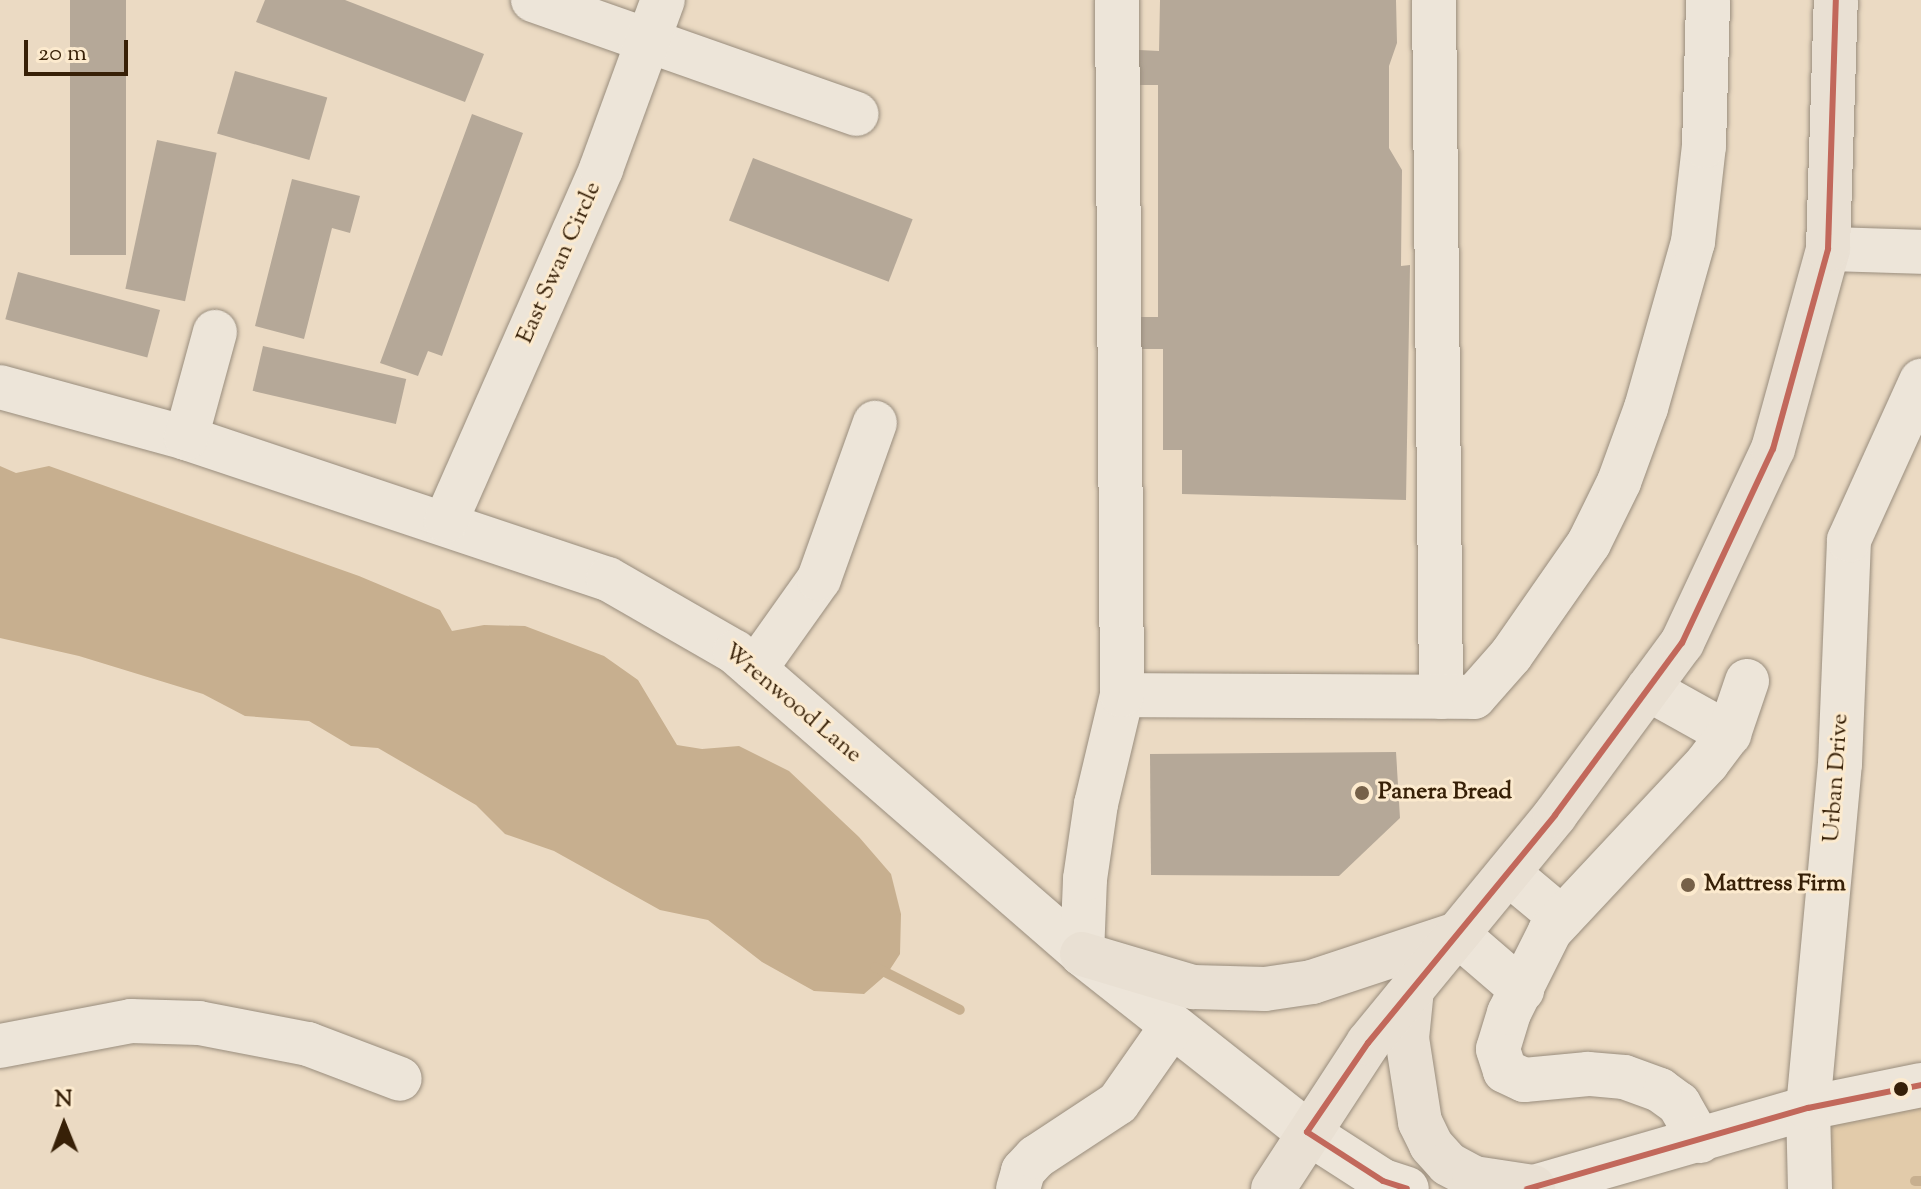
<!DOCTYPE html>
<style>
body{margin:0}
#map{position:relative;width:1921px;height:1189px;overflow:hidden;background:#ebdac3;font-family:"Sorts Mill Goudy",serif}
div>[style]{position:absolute}
.green>*{inset:0;background:#e2cbaa}
.water>*{inset:0;background:#c7af8f}
.stream>*{height:10px;margin:-5px;padding:0 5px;transform-origin:5px;border-radius:5px;background:#c7af8f}
.building>*{inset:0;background:#b5a898;transform-origin:0 0}
.roads{filter:drop-shadow(0 0 2px #998d7d) drop-shadow(0 0 2px #998d7d)}
.minor>*{height:44px;margin:-22px;padding:0 22px;transform-origin:22px;border-radius:22px;background:#ede5d9}
.major>*{height:44px;margin:-22px;padding:0 22px;transform-origin:22px;border-radius:22px;background:#e9e0d3}
.bus-1>*{height:6px;margin:-3px;padding:0 3px;transform-origin:3px;border-radius:3px;background:#c2685b}
.dots>*{width:22px;height:22px;translate:-50% -50%;box-sizing:border-box;border:4px solid #fceace;border-radius:50%}
span{translate:-50% -50%;white-space:nowrap;text-align:center;line-height:1.15;-webkit-text-stroke:6px #fceace;paint-order:stroke}
.street-label{font-size:24px;color:#372007}
.poi-label{font-size:24px;color:#372007;font-weight:700}
.left{translate:0 -50%;text-align:left}
.north{position:absolute;left:24px;top:1085px;width:80px;height:80px;-webkit-text-stroke:6px #fceace;paint-order:stroke;rotate:359deg;font-size:22px;font-weight:700;line-height:32px;text-align:center;color:#372007}
.north::after{content:'';display:block;margin:auto;width:28px;height:36px;background:#372007;clip-path:polygon(50% 0,100% 100%,50% 72%,0 100%)}
.scale{position:absolute;left:24px;top:40px;width:104px;height:36px;box-sizing:border-box;border:4px solid #372007;border-top:0;padding-left:10px;font-size:24px;line-height:28px;white-space:nowrap;color:#372007;-webkit-text-stroke:6px #fceace;paint-order:stroke}
</style>
<div id="map">
<div class="green">
<div style="clip-path:polygon(1921px 1085px,1921px 1189px,1809px 1189px,1808px 1108px)"></div>
</div>
<div class="water">
<div style="clip-path:polygon(0 466px,16px 473px,49px 466px,359px 576px,440px 610px,452px 631px,484px 625px,525px 626px,604px 656px,638px 680px,677px 745px,702px 749px,739px 746px,789px 771px,859px 837px,891px 874px,901px 914px,900px 954px,887px 974px,864px 994px,814px 991px,762px 962px,708px 920px,660px 910px,554px 851px,505px 834px,476px 805px,378px 748px,351px 746px,309px 721px,245px 716px,203px 694px,79px 656px,0 638px)"></div>
</div>
<div class="stream">
<div style="left:875px;top:967px;width:95px;rotate:26.8deg"></div>
<div style="left:1915px;top:1181px;width:6px"></div>
</div>
<div class="building">
<div style="left:70px;top:0;width:56px;height:255px"></div>
<div style="clip-path:polygon(265px 0,345px 0,484px 54px,465px 102px,256px 22px)"></div>
<div style="clip-path:polygon(1160px 0,1396px 0,1397px 43px,1389px 66px,1389px 148px,1402px 170px,1401px 266px,1410px 265px,1406px 500px,1182px 494px,1182px 450px,1163px 450px,1163px 349px,1140px 349px,1140px 317px,1158px 317px,1158px 85px,1139px 85px,1139px 50px,1159px 51px)"></div>
<div style="left:235px;top:71px;width:96px;height:65px;rotate:16deg"></div>
<div style="clip-path:polygon(472px 114px,523px 133px,442px 356px,428px 351px,418px 376px,380px 363px)"></div>
<div style="left:157px;top:140px;width:61px;height:152px;rotate:12deg"></div>
<div style="left:753px;top:158px;width:171px;height:67px;rotate:21deg"></div>
<div style="clip-path:polygon(292px 179px,360px 196px,350px 233px,332px 228px,304px 339px,255px 326px)"></div>
<div style="left:18px;top:272px;width:147px;height:49px;rotate:15deg"></div>
<div style="left:263px;top:346px;width:147px;height:46px;rotate:13deg"></div>
<div style="clip-path:polygon(1396px 752px,1400px 818px,1339px 876px,1151px 875px,1150px 754px)"></div>
</div>
<div class="roads">
<div class="minor">
<div style="left:533px;top:0;width:343px;rotate:19.4deg"></div>
<div style="left:1434px;top:0;width:697px;rotate:89.42deg"></div>
<div style="left:1828px;top:249px;width:93px;rotate:1.8deg"></div>
<div style="left:0;top:387px;width:193px;rotate:15.3deg"></div>
<div style="left:186px;top:438px;width:445px;rotate:18.5deg"></div>
<div style="left:608px;top:579px;width:146px;rotate:29.9deg"></div>
<div style="left:735px;top:652px;width:460px;rotate:41deg"></div>
<div style="left:1082px;top:954px;width:287px;rotate:38.3deg"></div>
<div style="left:1307px;top:1132px;width:90px;rotate:32.8deg"></div>
<div style="left:1383px;top:1181px;width:25px;rotate:18deg"></div>
<div style="left:186px;top:438px;width:110px;rotate:-74.7deg"></div>
<div style="left:446px;top:521px;width:385px;rotate:-66.2deg"></div>
<div style="left:601px;top:169px;width:180px;rotate:-69.9deg"></div>
<div style="left:755px;top:669px;width:110px;rotate:-54.6deg"></div>
<div style="left:819px;top:579px;width:166px;rotate:-70.3deg"></div>
<div style="left:1648px;top:689px;width:93px;rotate:29.1deg"></div>
<div style="left:1122px;top:695px;width:352px;rotate:0.3deg"></div>
<div style="left:1474px;top:697px;width:56px;rotate:-48.6deg"></div>
<div style="left:1511px;top:655px;width:136px;rotate:-55.1deg"></div>
<div style="left:1589px;top:543px;width:68px;rotate:-63.8deg"></div>
<div style="left:1619px;top:482px;width:79px;rotate:-70deg"></div>
<div style="left:1646px;top:408px;width:173px;rotate:-74.2deg"></div>
<div style="left:1693px;top:242px;width:97px;rotate:-83.5deg"></div>
<div style="left:1704px;top:146px;width:146px;rotate:-88.4deg"></div>
<div style="left:1508px;top:873px;width:70px;rotate:39.8deg"></div>
<div style="left:1457px;top:934px;width:86px;rotate:40.7deg"></div>
<div style="left:1082px;top:954px;width:75px;rotate:-87.7deg"></div>
<div style="left:1085px;top:879px;width:76px;rotate:-81.7deg"></div>
<div style="left:1096px;top:804px;width:112px;rotate:-76.6deg"></div>
<div style="left:1122px;top:695px;width:695px;rotate:-90.41deg"></div>
<div style="left:0;top:1046px;width:133px;rotate:-10.8deg"></div>
<div style="left:131px;top:1021px;width:68px;rotate:1.7deg"></div>
<div style="left:199px;top:1023px;width:111px;rotate:10.9deg"></div>
<div style="left:308px;top:1044px;width:98px;rotate:20.8deg"></div>
<div style="left:1700px;top:1141px;width:43px;rotate:-119.6deg"></div>
<div style="left:1679px;top:1104px;width:24px;rotate:-144deg"></div>
<div style="left:1660px;top:1090px;width:38px;rotate:-160deg"></div>
<div style="left:1624px;top:1077px;width:36px;rotate:-175deg"></div>
<div style="left:1588px;top:1074px;width:64px;rotate:174.6deg"></div>
<div style="left:1524px;top:1080px;width:21px;rotate:-155deg"></div>
<div style="left:1505px;top:1071px;width:23px;rotate:-108deg"></div>
<div style="left:1498px;top:1049px;width:38px;rotate:-73deg"></div>
<div style="left:1509px;top:1013px;width:92px;rotate:-63.4deg"></div>
<div style="left:1550px;top:931px;width:230px;rotate:-46.9deg"></div>
<div style="left:1707px;top:763px;width:36px;rotate:-53deg"></div>
<div style="left:1729px;top:734px;width:56px;rotate:-71.2deg"></div>
<div style="left:1018px;top:1189px;width:19px;rotate:-74deg"></div>
<div style="left:1023px;top:1171px;width:19px;rotate:-47deg"></div>
<div style="left:1036px;top:1157px;width:98px;rotate:-33.4deg"></div>
<div style="left:1118px;top:1103px;width:94px;rotate:-55deg"></div>
<div style="left:1527px;top:1189px;width:292px;rotate:-16.1deg"></div>
<div style="left:1808px;top:1108px;width:115px;rotate:-11.5deg"></div>
<div style="left:1810px;top:1189px;width:81px;rotate:-91.4deg"></div>
<div style="left:1808px;top:1108px;width:345px;rotate:-84.7deg"></div>
<div style="left:1840px;top:764px;width:224px;rotate:-87.7deg"></div>
<div style="left:1849px;top:540px;width:175px;rotate:-65.6deg"></div>
</div>
<div class="major">
<div style="left:1082px;top:954px;width:116px;rotate:16.6deg"></div>
<div style="left:1193px;top:987px;width:72px;rotate:1.6deg"></div>
<div style="left:1265px;top:989px;width:48px;rotate:-8.5deg"></div>
<div style="left:1312px;top:982px;width:153px;rotate:-18.3deg"></div>
<div style="left:1412px;top:989px;width:49px;rotate:95.8deg"></div>
<div style="left:1407px;top:1038px;width:85px;rotate:81.2deg"></div>
<div style="left:1420px;top:1122px;width:25px;rotate:64deg"></div>
<div style="left:1431px;top:1145px;width:25px;rotate:48deg"></div>
<div style="left:1448px;top:1164px;width:30px;rotate:28deg"></div>
<div style="left:1474px;top:1178px;width:60px;rotate:8.7deg"></div>
<div style="left:1273px;top:1189px;width:174px;rotate:-56.9deg"></div>
<div style="left:1368px;top:1043px;width:295px;rotate:-50.6deg"></div>
<div style="left:1555px;top:815px;width:214px;rotate:-53.6deg"></div>
<div style="left:1682px;top:643px;width:214px;rotate:-64.9deg"></div>
<div style="left:1773px;top:449px;width:207px;rotate:-74.6deg"></div>
<div style="left:1828px;top:249px;width:249px;rotate:-88.2deg"></div>
</div>
</div>
<div class="bus-1">
<div style="left:1307px;top:1132px;width:108px;rotate:-55.6deg"></div>
<div style="left:1368px;top:1043px;width:295px;rotate:-50.6deg"></div>
<div style="left:1555px;top:815px;width:214px;rotate:-53.6deg"></div>
<div style="left:1682px;top:643px;width:214px;rotate:-64.9deg"></div>
<div style="left:1773px;top:449px;width:207px;rotate:-74.6deg"></div>
<div style="left:1828px;top:249px;width:249px;rotate:-88.2deg"></div>
<div style="left:1307px;top:1132px;width:90px;rotate:32.8deg"></div>
<div style="left:1383px;top:1181px;width:25px;rotate:18deg"></div>
<div style="left:1527px;top:1189px;width:292px;rotate:-16.1deg"></div>
<div style="left:1808px;top:1108px;width:115px;rotate:-11.5deg"></div>
</div>
<div class="dots">
<div style="left:1362px;top:793px;background:#766149"></div>
<div style="left:1688px;top:885px;background:#766149"></div>
<div style="left:1901px;top:1089px;background:#372007"></div>
</div>
<div class="street-label">
<span style="left:560px;top:263px;rotate:-66deg">East Swan Circle</span>
<span style="left:792px;top:704px;rotate:40deg">Wrenwood Lane</span>
<span style="left:1837px;top:778px;rotate:-86deg">Urban Drive</span>
</div>
<div class="poi-label">
<span class="left" style="left:1378px;top:793px">Panera Bread</span>
<span class="left" style="left:1704px;top:885px">Mattress Firm</span>
</div>
<div class="north">N</div>
<div class="scale">20 m</div>
</div>
